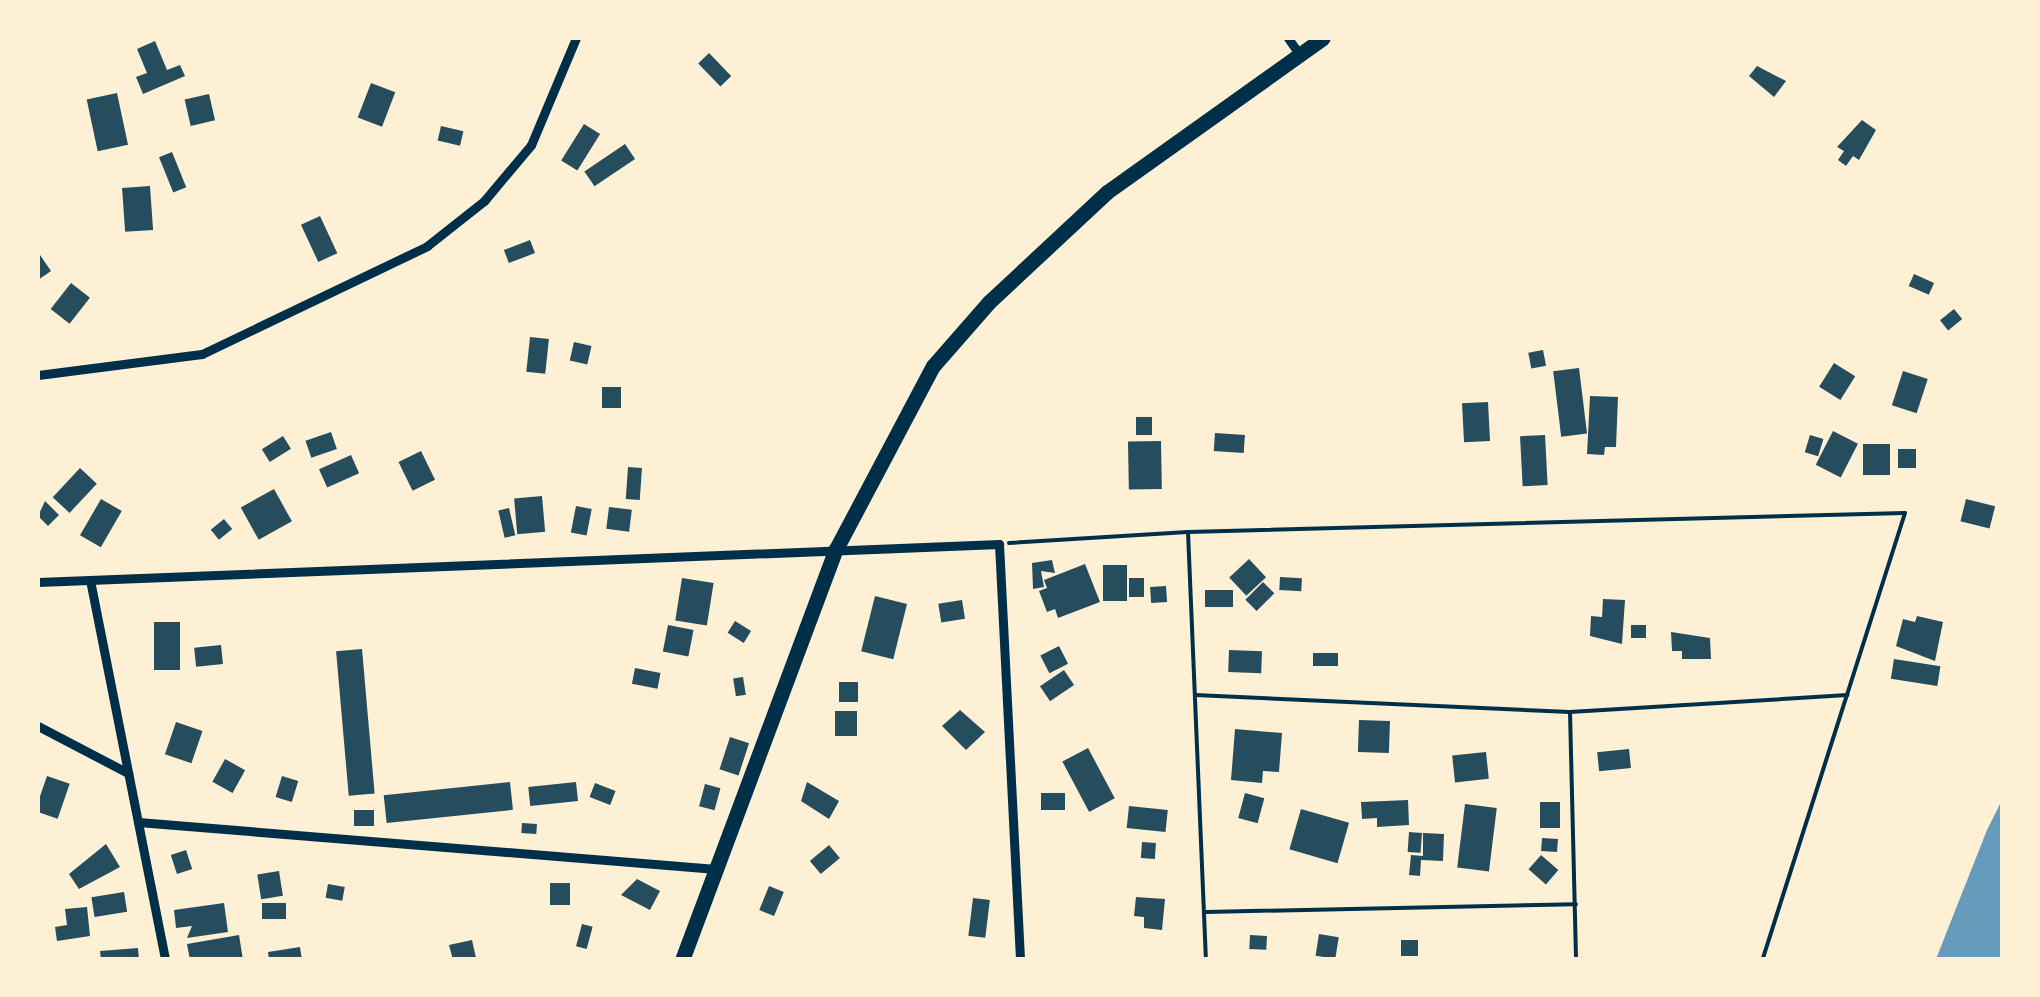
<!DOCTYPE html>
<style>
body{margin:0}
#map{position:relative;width:2040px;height:997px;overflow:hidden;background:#fdf0d5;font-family:"Zilla Slab",serif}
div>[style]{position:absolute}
.water>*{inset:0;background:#669bbc}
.building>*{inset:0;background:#264d5e;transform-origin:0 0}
.path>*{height:4px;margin:-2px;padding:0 2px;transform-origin:2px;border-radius:2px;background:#003049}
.minor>*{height:9px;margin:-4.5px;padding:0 4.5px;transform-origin:4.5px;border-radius:4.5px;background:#003049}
.trunk>*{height:15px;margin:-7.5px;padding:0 7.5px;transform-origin:7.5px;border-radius:7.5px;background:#003049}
span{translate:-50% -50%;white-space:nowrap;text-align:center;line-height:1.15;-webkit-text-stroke:9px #fdf0d5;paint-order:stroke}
.frame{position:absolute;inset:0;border:40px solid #fdf0d5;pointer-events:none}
</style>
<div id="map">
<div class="water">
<div style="clip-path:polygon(2002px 800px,2002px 959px,1936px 959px,1987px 830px)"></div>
</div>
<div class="building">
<div style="clip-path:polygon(155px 41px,167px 70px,180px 65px,185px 76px,143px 94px,136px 77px,147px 73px,137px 49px)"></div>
<div style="left:709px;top:53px;width:32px;height:15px;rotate:46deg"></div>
<div style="clip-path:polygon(1757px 66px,1786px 81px,1774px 97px,1749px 76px)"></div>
<div style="left:371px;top:83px;width:26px;height:37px;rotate:21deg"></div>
<div style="left:117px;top:93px;width:53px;height:31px;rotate:78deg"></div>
<div style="left:209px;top:94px;width:27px;height:25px;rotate:77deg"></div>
<div style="clip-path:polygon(1862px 120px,1876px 130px,1859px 160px,1853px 156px,1846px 166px,1838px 160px,1844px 151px,1837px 147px)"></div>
<div style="left:584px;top:124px;width:19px;height:43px;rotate:32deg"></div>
<div style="left:441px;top:126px;width:23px;height:15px;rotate:13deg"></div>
<div style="left:625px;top:144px;width:18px;height:49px;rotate:56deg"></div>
<div style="left:172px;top:152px;width:38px;height:14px;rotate:68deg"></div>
<div style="left:150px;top:186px;width:44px;height:28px;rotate:86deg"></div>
<div style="left:320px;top:216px;width:41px;height:21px;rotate:65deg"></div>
<div style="left:530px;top:240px;width:14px;height:28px;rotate:69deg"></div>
<div style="clip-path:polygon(38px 252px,51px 271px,38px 280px)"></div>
<div style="left:1914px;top:274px;width:22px;height:13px;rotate:24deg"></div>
<div style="left:71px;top:283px;width:24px;height:33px;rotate:38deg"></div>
<div style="left:1954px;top:309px;width:13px;height:18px;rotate:51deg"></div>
<div style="left:530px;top:337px;width:19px;height:35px;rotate:6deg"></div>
<div style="left:574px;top:342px;width:18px;height:19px;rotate:13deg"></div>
<div style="left:1543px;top:350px;width:16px;height:15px;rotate:79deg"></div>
<div style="left:1834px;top:363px;width:25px;height:28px;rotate:32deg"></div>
<div style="left:1579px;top:368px;width:66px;height:26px;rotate:83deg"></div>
<div style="left:1903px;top:371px;width:26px;height:36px;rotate:18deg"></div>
<div style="left:602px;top:387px;width:19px;height:21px"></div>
<div style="clip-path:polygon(1590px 396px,1618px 397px,1616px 447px,1605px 447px,1604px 455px,1587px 454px)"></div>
<div style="left:1488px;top:402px;width:39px;height:26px;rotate:87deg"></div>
<div style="left:1136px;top:417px;width:16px;height:18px"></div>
<div style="left:1833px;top:431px;width:28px;height:38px;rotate:27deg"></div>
<div style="left:331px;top:432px;width:18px;height:27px;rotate:71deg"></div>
<div style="left:1215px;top:433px;width:30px;height:18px;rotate:4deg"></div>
<div style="left:1545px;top:435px;width:50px;height:25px;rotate:87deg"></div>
<div style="left:1810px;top:435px;width:14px;height:18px;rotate:17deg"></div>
<div style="left:283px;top:436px;width:15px;height:25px;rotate:58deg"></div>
<div style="left:1161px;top:441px;width:48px;height:33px;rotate:89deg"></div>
<div style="left:1863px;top:444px;width:27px;height:31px"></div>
<div style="left:1898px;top:449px;width:18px;height:19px"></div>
<div style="left:421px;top:451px;width:32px;height:25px;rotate:64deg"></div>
<div style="left:351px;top:455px;width:20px;height:35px;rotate:66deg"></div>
<div style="left:628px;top:467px;width:14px;height:32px;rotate:4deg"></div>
<div style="left:80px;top:468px;width:23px;height:40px;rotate:43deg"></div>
<div style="left:274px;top:489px;width:37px;height:38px;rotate:61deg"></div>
<div style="left:542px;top:496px;width:36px;height:28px;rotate:85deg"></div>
<div style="left:101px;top:499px;width:24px;height:42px;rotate:30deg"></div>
<div style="left:1966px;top:499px;width:30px;height:23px;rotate:14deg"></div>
<div style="clip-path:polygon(45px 501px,59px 515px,48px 526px,38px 516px)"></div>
<div style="left:576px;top:506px;width:16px;height:27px;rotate:11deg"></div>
<div style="left:609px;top:507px;width:23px;height:22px;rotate:7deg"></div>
<div style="left:509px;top:508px;width:28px;height:11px;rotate:77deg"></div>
<div style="left:224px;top:519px;width:13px;height:17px;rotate:51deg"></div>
<div style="left:1249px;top:559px;width:25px;height:27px;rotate:47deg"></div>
<div style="clip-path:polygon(1052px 560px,1055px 573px,1041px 571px,1044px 587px,1033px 589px,1032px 563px)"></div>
<div style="clip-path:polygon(1085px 564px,1100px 602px,1058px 618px,1055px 609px,1047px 612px,1039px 591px,1047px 588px,1044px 580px)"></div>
<div style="left:1127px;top:565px;width:36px;height:24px;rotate:90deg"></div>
<div style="left:1280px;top:577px;width:22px;height:13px;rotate:3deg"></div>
<div style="left:682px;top:578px;width:32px;height:43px;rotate:9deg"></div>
<div style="left:1144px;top:578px;width:19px;height:15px;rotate:90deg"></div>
<div style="left:1263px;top:582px;width:16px;height:25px;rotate:45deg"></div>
<div style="left:1166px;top:586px;width:16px;height:16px;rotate:86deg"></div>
<div style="left:1205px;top:590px;width:28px;height:17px"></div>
<div style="left:875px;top:596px;width:33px;height:57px;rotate:14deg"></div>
<div style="clip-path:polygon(1603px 599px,1625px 600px,1622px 644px,1590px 636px,1591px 616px,1602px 617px)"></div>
<div style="left:962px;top:600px;width:19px;height:24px;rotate:81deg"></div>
<div style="clip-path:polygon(1917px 616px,1943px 622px,1935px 661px,1896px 646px,1903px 619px,1915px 622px)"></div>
<div style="left:735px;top:621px;width:19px;height:14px;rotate:32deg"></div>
<div style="left:154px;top:622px;width:26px;height:48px"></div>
<div style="left:668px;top:625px;width:26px;height:27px;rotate:11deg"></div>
<div style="left:1631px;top:625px;width:15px;height:13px"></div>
<div style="clip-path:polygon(1671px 632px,1710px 638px,1711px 659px,1682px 659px,1682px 651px,1672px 651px)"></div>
<div style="left:221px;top:645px;width:19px;height:27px;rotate:84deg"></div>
<div style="left:1059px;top:646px;width:20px;height:21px;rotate:63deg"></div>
<div style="left:362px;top:649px;width:145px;height:26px;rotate:85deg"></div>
<div style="left:1229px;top:650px;width:33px;height:22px;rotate:2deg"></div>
<div style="left:1313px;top:653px;width:25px;height:13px"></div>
<div style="left:1894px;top:659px;width:47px;height:20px;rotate:9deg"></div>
<div style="left:635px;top:668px;width:26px;height:16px;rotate:11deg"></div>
<div style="left:1064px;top:670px;width:18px;height:29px;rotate:56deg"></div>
<div style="left:743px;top:677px;width:18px;height:10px;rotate:81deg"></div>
<div style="left:839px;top:682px;width:19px;height:20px"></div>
<div style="clip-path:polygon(960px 710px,985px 732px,966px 750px,942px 726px)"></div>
<div style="left:835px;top:711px;width:22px;height:25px"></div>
<div style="left:1359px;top:720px;width:31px;height:32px;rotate:2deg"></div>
<div style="left:176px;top:722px;width:28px;height:34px;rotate:19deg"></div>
<div style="clip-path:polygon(1235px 729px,1282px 733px,1279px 772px,1263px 771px,1262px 783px,1231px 780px)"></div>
<div style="left:730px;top:737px;width:20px;height:34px;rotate:18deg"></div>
<div style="left:1088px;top:748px;width:57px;height:29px;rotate:62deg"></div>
<div style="left:1629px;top:749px;width:19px;height:32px;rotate:84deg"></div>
<div style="left:1486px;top:752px;width:27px;height:34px;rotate:84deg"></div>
<div style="left:225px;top:759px;width:23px;height:26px;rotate:29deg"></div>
<div style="left:47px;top:776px;width:24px;height:37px;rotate:19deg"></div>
<div style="left:282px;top:776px;width:17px;height:22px;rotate:17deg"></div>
<div style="left:510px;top:782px;width:28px;height:127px;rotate:84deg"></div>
<div style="left:576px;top:782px;width:19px;height:48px;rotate:84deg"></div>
<div style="clip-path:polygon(807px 782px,839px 801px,829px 819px,801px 801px)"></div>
<div style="left:595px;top:783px;width:22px;height:15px;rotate:21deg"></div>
<div style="left:705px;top:784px;width:16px;height:23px;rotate:15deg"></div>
<div style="left:1041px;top:793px;width:24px;height:17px"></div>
<div style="left:1245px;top:793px;width:20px;height:26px;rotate:15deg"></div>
<div style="clip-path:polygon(1408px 800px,1409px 825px,1377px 827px,1377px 818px,1362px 819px,1361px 802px)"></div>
<div style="left:1540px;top:802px;width:20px;height:26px"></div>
<div style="left:1465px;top:804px;width:32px;height:64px;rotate:7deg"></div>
<div style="left:1129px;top:806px;width:39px;height:22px;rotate:6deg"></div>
<div style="left:1301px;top:809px;width:50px;height:42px;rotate:16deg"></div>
<div style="left:374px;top:810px;width:16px;height:20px;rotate:90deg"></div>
<div style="left:522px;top:823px;width:15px;height:10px;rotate:4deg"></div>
<div style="left:1409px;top:832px;width:13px;height:20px;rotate:4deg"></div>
<div style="clip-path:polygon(1423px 833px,1444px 834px,1443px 861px,1421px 860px,1420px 876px,1409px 875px,1411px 855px,1423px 856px)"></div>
<div style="left:1542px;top:838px;width:16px;height:13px;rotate:4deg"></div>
<div style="left:1142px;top:842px;width:14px;height:16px;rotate:4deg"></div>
<div style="clip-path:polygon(106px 844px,120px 867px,79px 889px,69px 874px)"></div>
<div style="left:829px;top:845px;width:17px;height:25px;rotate:50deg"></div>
<div style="left:186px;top:850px;width:20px;height:16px;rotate:72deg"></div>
<div style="left:1541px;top:855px;width:23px;height:19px;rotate:41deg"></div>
<div style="left:279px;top:871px;width:25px;height:22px;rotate:81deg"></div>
<div style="clip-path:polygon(637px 879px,660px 891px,650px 910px,621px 895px)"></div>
<div style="left:550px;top:883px;width:20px;height:22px"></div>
<div style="left:328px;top:884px;width:17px;height:14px;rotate:10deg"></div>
<div style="left:769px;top:886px;width:16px;height:26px;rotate:22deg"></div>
<div style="left:124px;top:892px;width:20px;height:33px;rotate:81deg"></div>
<div style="clip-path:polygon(1136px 897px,1165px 899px,1162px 930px,1144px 928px,1144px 917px,1134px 916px)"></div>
<div style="left:973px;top:898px;width:17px;height:38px;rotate:7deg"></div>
<div style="clip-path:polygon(224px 903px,228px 932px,187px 938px,192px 926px,176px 928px,174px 910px)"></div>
<div style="left:262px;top:903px;width:24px;height:16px"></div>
<div style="clip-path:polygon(87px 907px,90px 936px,57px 941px,55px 927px,67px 925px,65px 909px)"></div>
<div style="left:582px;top:924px;width:11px;height:23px;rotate:15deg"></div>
<div style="left:1319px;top:934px;width:20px;height:22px;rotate:9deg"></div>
<div style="clip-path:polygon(239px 935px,243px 960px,190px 960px,187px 944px)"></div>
<div style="left:1250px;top:935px;width:17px;height:14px;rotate:3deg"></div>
<div style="clip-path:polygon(472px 940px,476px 958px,453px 960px,449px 945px)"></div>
<div style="left:1401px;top:940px;width:17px;height:16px"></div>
<div style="clip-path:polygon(300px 947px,302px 960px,269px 960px,268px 952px)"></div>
<div style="clip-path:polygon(138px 948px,139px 960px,101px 960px,100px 951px)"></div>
</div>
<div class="path">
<div style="left:1188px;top:532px;width:428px;rotate:87.6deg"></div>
<div style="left:1009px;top:543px;width:179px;rotate:-3.5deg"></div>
<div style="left:1188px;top:532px;width:717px;rotate:-1.52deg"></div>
<div style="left:1905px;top:513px;width:469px;rotate:107.7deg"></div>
<div style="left:1195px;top:695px;width:375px;rotate:2.6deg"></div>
<div style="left:1570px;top:712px;width:278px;rotate:-3.5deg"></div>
<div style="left:1570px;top:712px;width:248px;rotate:88.6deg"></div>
<div style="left:1206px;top:912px;width:370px;rotate:-1.2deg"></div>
</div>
<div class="minor">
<div style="left:1288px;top:38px;width:19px;rotate:55deg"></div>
<div style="left:38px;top:375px;width:165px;rotate:-7.3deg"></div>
<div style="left:202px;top:354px;width:250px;rotate:-25.6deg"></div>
<div style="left:427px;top:246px;width:73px;rotate:-38.3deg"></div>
<div style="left:484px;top:201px;width:73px;rotate:-50deg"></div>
<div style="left:531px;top:145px;width:116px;rotate:-67.2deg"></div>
<div style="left:90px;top:580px;width:387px;rotate:78.8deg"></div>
<div style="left:38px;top:582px;width:962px;rotate:-2.26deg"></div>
<div style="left:999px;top:544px;width:417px;rotate:87.1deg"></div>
<div style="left:38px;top:726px;width:102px;rotate:27.6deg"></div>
<div style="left:138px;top:822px;width:580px;rotate:4.65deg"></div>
</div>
<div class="trunk">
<div style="left:682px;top:960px;width:439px;rotate:-69.5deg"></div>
<div style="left:836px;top:549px;width:207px;rotate:-62.1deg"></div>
<div style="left:933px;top:366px;width:85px;rotate:-48.8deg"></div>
<div style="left:989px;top:302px;width:161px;rotate:-43deg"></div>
<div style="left:1107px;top:192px;width:265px;rotate:-35.5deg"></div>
</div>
<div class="frame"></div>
</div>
